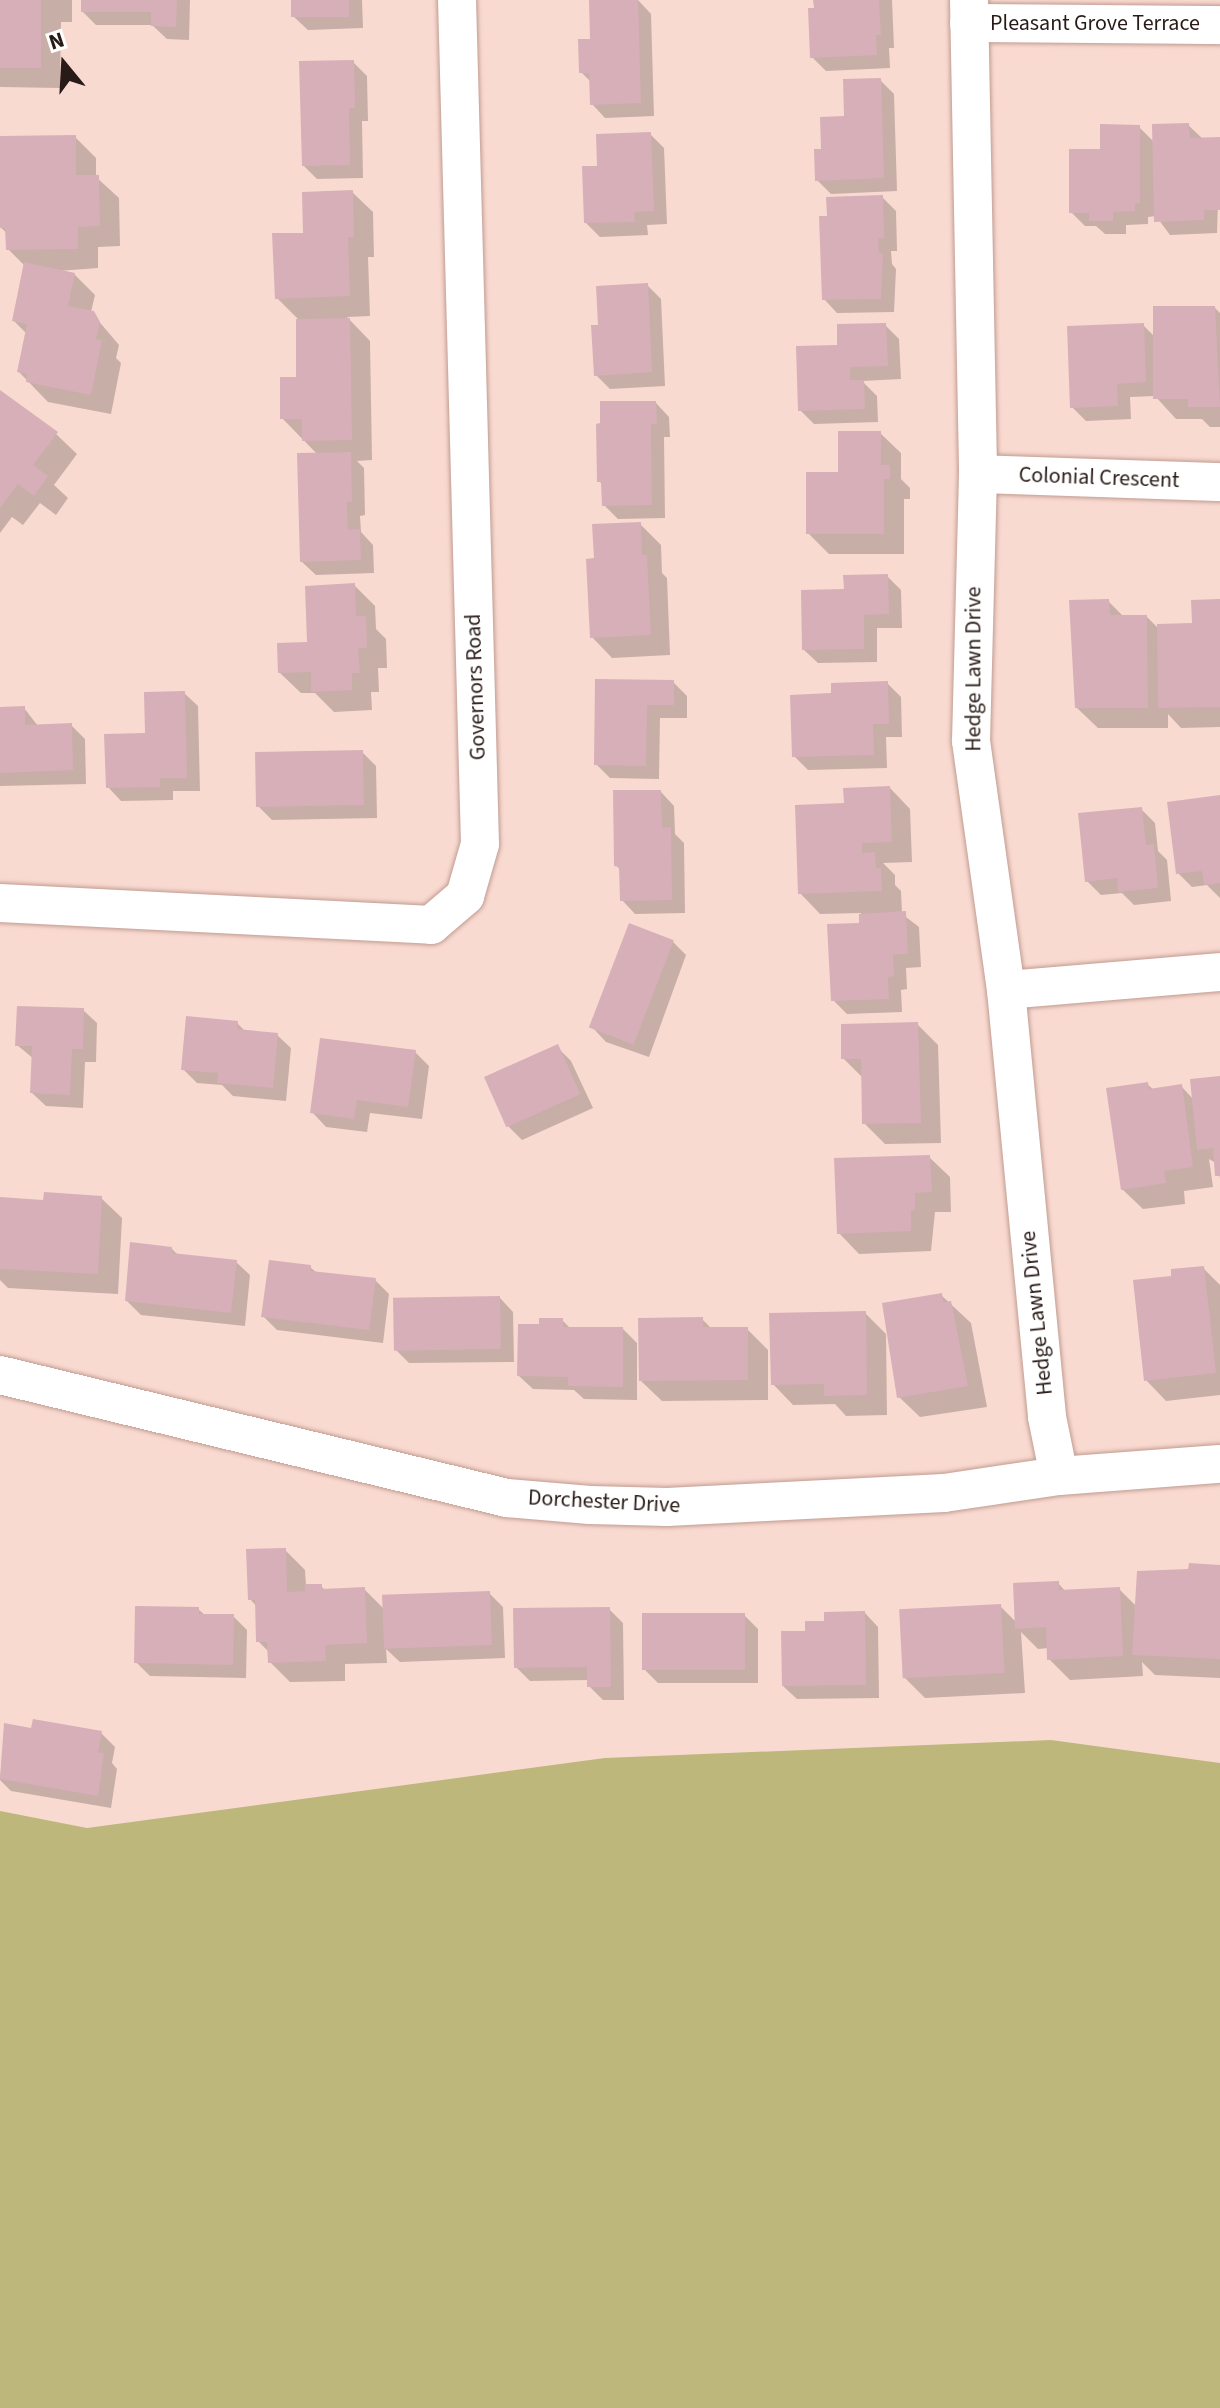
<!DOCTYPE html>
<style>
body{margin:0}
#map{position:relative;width:1220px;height:2408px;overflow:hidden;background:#f9dad1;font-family:"Source Sans 3",sans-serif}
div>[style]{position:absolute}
.green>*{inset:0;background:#bdb77c}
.shadow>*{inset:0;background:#0003}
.building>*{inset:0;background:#d7afb8;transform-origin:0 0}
.roads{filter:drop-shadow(0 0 2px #c19c91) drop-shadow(0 0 2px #c19c91)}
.street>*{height:38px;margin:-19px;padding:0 19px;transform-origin:19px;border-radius:19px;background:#fff}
span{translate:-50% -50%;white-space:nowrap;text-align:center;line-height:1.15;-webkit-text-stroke:6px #fff;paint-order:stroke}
.street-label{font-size:22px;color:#281a16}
.north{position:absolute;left:24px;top:24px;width:80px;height:80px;-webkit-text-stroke:6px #fff;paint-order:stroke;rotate:342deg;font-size:22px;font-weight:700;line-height:32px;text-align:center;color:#281a16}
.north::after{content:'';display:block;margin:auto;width:28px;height:36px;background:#281a16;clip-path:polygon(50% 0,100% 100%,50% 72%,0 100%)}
</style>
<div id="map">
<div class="green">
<div style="clip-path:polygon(1051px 1740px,1220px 1763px,1220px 2408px,0 2408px,0 1811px,87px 1828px,605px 1758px)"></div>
</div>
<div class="shadow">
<div style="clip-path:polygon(0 0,72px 0,72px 22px,61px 22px,60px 88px,0 87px)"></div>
<div style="clip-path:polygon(83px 0,190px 0,189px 40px,167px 39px,152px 25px,96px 25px,82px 11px)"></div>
<div style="clip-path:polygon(291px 0,362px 0,363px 28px,308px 30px,294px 17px)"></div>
<div style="clip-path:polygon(638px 0,651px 14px,654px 116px,605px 118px,592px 104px,591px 82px,581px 72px,592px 41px)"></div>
<div style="clip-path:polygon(815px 0,892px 0,894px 48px,889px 48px,890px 68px,826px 71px,812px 57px)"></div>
<div style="clip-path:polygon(353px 62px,367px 76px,368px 121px,362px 121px,363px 178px,317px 179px,303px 165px)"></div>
<div style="clip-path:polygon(880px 80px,894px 94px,897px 191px,831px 194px,817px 180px,823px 151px)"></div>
<div style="clip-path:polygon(1188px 125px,1203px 139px,1220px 139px,1217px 233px,1170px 235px,1156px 216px,1148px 217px,1148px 224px,1126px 225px,1126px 234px,1105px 234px,1096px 226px,1085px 226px,1071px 212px,1102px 151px,1139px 127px,1154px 142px)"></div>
<div style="clip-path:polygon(650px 134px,664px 148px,667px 224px,647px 225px,648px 235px,600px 237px,586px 223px,599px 168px)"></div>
<div style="clip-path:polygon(75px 137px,96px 158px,96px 177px,119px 198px,120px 246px,98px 247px,98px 268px,58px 271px,74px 274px,95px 295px,91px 312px,119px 345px,116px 358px,121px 363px,111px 414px,48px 402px,19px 372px,27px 334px,14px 321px,25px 266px,8px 249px,8px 234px,0 227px,0 138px)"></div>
<div style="clip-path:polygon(352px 192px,373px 212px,374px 257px,368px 257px,370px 316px,347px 317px,370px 341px,372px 460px,357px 461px,364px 468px,365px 515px,360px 516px,361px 532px,373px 545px,374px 573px,316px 575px,302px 562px,318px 455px,282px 418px,298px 379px,298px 319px,277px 298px,305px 235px)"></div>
<div style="clip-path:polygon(882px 197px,896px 211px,897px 251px,891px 251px,892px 264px,896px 269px,894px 312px,837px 313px,824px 299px,829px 218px)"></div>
<div style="clip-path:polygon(647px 285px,661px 299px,665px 386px,610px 389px,596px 375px,601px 327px)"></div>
<div style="clip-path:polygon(1215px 308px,1220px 313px,1220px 427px,1210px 427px,1202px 419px,1176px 419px,1155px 396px,1130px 397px,1131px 419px,1086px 421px,1072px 407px,1143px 325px,1155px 337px)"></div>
<div style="clip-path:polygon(885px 325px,899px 339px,901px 379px,862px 381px,877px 396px,878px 422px,814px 424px,800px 410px)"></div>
<div style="clip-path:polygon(0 392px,56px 434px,77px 454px,54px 485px,68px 498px,56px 515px,40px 503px,23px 525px,12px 517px,0 533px)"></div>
<div style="clip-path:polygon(656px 403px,669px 417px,670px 437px,664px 437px,665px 518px,618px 519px,604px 505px,603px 485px,599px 481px)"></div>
<div style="clip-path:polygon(880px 433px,901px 453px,901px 479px,910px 488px,910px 499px,904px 499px,904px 554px,829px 554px,808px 533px,840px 474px)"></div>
<div style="clip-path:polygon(640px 524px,661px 545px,662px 573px,667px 578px,670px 655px,612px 658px,592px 637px,596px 560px)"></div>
<div style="clip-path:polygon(887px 576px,901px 590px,902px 628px,877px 628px,877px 662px,818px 663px,804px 650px,846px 591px)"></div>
<div style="clip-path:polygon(354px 585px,375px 606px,376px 629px,386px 639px,387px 668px,378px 668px,379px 692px,371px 692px,372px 710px,334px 712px,315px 693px,301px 693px,280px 673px,309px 644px)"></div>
<div style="clip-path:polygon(1108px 601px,1124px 617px,1147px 617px,1159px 629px,1194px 625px,1220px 601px,1220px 727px,1181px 728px,1168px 714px,1168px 728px,1098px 728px,1077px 708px)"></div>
<div style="clip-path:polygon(597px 681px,673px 682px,687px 696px,687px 718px,660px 718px,659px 779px,610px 778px,596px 764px)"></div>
<div style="clip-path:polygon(887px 683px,901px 697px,902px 737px,886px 737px,887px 768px,808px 770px,794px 756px,833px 695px)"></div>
<div style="clip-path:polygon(184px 693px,198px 706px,200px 791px,173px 791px,173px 800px,121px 801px,108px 787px)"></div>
<div style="clip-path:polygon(24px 708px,38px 726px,71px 725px,85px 739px,86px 784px,0 786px,0 709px)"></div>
<div style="clip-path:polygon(362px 752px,376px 766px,377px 818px,272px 820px,258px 806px)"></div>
<div style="clip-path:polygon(890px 788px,910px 809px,912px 862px,883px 863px,895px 875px,895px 885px,901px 891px,902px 914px,919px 927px,921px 967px,906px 968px,907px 989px,901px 990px,902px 1012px,847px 1014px,833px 1000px,861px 925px,861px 913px,820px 914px,800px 893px,846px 805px)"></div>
<div style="clip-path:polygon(661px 792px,674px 806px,675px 834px,684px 843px,685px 913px,635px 914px,622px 900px,621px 871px,616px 865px)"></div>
<div style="clip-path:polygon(1220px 797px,1220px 898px,1207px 885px,1192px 887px,1178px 873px)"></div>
<div style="clip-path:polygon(1141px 809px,1155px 823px,1158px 851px,1167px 860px,1171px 901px,1134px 905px,1122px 893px,1101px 895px,1087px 881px)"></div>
<div style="clip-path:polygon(672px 941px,686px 955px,649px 1057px,606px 1042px,593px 1028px)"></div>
<div style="clip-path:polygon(83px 1010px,97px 1023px,96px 1062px,85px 1062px,83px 1108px,46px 1106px,32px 1093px,34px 1059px,17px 1045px)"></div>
<div style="clip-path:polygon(237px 1023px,246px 1032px,277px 1035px,291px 1048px,286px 1101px,233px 1096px,222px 1085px,197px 1083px,183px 1069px)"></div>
<div style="clip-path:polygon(917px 1024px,938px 1045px,941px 1143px,885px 1144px,864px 1123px,863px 1078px,843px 1058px)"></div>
<div style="clip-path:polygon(557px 1047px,571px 1061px,593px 1108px,522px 1140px,508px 1126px)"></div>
<div style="clip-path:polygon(415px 1052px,429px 1066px,422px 1119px,370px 1113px,367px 1132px,326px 1127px,313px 1113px)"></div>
<div style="clip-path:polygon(1220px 1078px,1220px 1178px,1216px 1163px,1209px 1159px,1213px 1187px,1184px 1191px,1185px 1204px,1143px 1209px,1122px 1189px,1147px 1084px,1154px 1090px,1181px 1086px,1194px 1100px)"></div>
<div style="clip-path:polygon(929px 1157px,950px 1177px,951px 1212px,935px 1212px,931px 1251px,859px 1254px,839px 1233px)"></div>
<div style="clip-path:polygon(101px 1198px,122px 1218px,118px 1294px,8px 1288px,0 1280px,0 1199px,45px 1202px)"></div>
<div style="clip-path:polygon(172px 1249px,178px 1255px,236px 1262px,250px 1275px,245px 1326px,141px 1315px,127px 1301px)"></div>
<div style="clip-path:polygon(310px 1267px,317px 1273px,375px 1280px,389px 1294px,383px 1343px,277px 1330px,263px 1316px)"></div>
<div style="clip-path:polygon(1203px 1268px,1220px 1285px,1220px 1395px,1166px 1401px,1146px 1380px,1173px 1277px)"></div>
<div style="clip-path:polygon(941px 1295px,971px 1323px,987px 1407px,920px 1417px,899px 1397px)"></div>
<div style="clip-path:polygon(500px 1298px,513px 1312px,514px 1362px,409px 1363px,395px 1349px)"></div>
<div style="clip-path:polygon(865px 1313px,886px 1334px,887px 1415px,846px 1416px,835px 1404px,793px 1405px,773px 1384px)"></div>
<div style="clip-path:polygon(702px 1319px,712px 1329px,747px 1329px,768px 1350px,768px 1400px,662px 1401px,641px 1381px)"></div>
<div style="clip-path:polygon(562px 1320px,571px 1329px,623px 1329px,637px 1343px,637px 1400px,584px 1399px,574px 1390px,533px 1389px,519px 1376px,541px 1326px)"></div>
<div style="clip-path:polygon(285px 1550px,305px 1570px,306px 1586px,321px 1586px,326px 1591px,365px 1590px,384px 1609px,489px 1593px,503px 1607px,505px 1658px,400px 1662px,386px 1649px,387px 1663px,345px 1664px,345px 1681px,290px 1682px,270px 1662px,269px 1652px,258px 1641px,257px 1607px,250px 1599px)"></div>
<div style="clip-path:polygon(1220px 1567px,1220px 1678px,1155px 1675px,1142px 1662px,1143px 1676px,1070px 1680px,1049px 1659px,1049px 1648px,1038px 1649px,1021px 1632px,1025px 1693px,925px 1698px,904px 1677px,1000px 1606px,1017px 1623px,1058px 1583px,1066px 1592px,1119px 1589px,1137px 1607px)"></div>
<div style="clip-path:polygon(198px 1609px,206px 1616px,233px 1616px,247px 1630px,246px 1678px,150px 1676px,136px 1662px)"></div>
<div style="clip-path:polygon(609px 1609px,623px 1623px,624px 1700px,603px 1700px,589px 1686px,589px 1680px,530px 1681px,516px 1667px)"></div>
<div style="clip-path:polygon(865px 1613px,878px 1627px,879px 1698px,797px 1699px,783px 1686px,807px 1633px,826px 1623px)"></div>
<div style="clip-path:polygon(744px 1615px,758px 1629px,758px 1683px,658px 1683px,644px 1669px)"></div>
<div style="clip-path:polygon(5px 1726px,33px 1731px,101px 1733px,115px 1747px,112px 1763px,117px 1769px,111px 1808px,11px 1791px,0 1780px)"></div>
</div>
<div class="building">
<div style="left:0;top:0;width:41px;height:68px"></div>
<div style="clip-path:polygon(81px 0,177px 0,176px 27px,151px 26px,151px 12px,81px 12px)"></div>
<div style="left:291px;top:0;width:58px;height:17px"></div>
<div style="clip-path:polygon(589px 0,638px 0,641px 103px,590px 105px,589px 73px,579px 73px,578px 39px,590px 39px)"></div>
<div style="clip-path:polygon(813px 0,879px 0,881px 35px,876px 35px,877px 55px,810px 58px,808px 8px,814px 8px)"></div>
<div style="clip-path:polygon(354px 60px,355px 108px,349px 108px,350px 165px,302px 166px,299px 61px)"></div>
<div style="clip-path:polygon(881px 78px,884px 178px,815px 181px,814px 149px,821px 149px,820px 117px,844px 116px,843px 79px)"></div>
<div style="clip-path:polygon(1189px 123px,1190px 138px,1220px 137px,1220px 210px,1204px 210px,1204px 220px,1154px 222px,1152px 124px)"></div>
<div style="clip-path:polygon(1100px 124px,1140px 125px,1140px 203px,1135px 204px,1135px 211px,1113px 212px,1113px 221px,1089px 221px,1089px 213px,1069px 213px,1069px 149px,1100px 149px)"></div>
<div style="clip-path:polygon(651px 132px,654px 211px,634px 212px,635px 222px,584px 223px,582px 166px,597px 166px,596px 134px)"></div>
<div style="clip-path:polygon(76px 135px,76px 175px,99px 175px,100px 226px,78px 227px,78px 249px,6px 250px,5px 228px,0 228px,0 136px)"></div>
<div style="clip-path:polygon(353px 190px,354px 237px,348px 237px,350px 296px,275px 299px,272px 233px,303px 233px,302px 192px)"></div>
<div style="clip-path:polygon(883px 195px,884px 238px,878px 238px,879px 253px,883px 253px,881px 299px,822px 300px,819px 216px,827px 216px,826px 197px)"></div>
<div style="clip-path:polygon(24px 262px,75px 273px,68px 306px,94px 311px,100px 322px,96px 339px,102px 340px,91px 395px,26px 382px,27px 374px,17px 372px,27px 324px,12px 321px)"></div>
<div style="clip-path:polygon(648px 283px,652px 372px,594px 376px,591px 325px,598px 325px,596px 286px)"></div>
<div style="clip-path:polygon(1153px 306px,1215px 306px,1220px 407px,1188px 407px,1188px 399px,1153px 399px)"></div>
<div style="clip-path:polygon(350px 318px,352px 440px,302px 441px,302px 419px,280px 419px,280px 377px,296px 377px,296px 319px)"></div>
<div style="clip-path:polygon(886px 323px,888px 366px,850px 367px,850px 380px,864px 380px,865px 409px,798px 411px,796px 346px,837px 345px,837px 324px)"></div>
<div style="clip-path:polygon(1144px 323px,1146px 382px,1117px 384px,1118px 406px,1070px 408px,1067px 326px)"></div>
<div style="clip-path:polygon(0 390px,58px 432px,33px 465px,48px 476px,34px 496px,18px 484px,0 508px)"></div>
<div style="clip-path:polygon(600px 401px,656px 401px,657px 424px,651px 424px,652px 505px,602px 506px,601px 482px,597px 482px,596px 424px,600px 423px)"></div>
<div style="clip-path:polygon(838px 431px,881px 431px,881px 465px,890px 465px,890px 479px,884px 479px,884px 534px,806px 534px,806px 472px,838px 472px)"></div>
<div style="clip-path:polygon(351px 452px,352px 502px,347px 502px,348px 530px,360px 529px,361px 560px,300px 562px,297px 453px)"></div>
<div style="clip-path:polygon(641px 522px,642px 555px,647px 555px,651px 635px,590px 638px,586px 559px,594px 558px,592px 524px)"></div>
<div style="clip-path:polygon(888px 574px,889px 614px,864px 615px,864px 649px,802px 650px,801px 590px,844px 589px,843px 575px)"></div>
<div style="clip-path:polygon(355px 583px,356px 616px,366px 616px,367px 648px,358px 648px,360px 673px,352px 673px,352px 690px,311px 692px,311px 672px,278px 673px,277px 643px,307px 642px,305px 586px)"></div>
<div style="clip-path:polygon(1109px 599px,1110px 615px,1147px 615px,1148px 708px,1075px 708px,1069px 600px)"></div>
<div style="clip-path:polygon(1220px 599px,1220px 707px,1158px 708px,1157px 624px,1192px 623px,1191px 600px)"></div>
<div style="clip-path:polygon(595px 679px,674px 680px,674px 705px,647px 705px,646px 766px,594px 765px)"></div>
<div style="clip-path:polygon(888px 681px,889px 724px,873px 724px,874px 755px,792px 757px,790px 695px,831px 693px,831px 683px)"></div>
<div style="clip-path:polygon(185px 691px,187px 778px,160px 778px,160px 787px,106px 788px,104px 734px,145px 733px,144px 692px)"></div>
<div style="clip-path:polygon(25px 706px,25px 725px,72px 723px,73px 770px,0 773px,0 707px)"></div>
<div style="left:363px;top:750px;width:55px;height:108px;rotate:89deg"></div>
<div style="clip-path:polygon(890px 786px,892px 842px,862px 843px,862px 853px,875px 852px,876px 868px,881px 868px,882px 891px,798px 894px,795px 805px,844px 803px,843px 788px)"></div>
<div style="clip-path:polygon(613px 790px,661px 790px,662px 828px,671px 827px,672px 900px,620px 901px,619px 867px,614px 866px)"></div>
<div style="clip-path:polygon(1220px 795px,1220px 883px,1204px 885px,1202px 871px,1176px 874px,1167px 802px)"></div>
<div style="clip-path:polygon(1142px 807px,1146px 845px,1154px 844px,1158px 888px,1118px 892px,1117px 878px,1085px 882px,1078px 813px)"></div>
<div style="clip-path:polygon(906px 911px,908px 954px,893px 954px,894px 976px,888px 977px,889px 999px,831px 1001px,827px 924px,859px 923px,859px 914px)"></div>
<div style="left:629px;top:923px;width:48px;height:112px;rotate:21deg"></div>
<div style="clip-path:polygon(17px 1006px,84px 1008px,83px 1049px,72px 1049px,70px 1095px,30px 1093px,32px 1046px,15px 1046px)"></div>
<div style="clip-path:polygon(186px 1016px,238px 1021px,237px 1029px,278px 1033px,273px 1088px,217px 1083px,218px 1073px,181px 1070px)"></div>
<div style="clip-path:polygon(918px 1022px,921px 1123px,862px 1124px,861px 1059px,841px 1059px,841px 1024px)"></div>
<div style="clip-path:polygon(320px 1038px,416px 1050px,408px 1107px,357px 1100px,354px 1119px,310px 1113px)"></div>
<div style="left:558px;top:1044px;width:55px;height:81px;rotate:66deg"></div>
<div style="clip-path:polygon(1220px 1076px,1220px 1176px,1215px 1176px,1213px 1148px,1197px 1150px,1190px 1079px)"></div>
<div style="clip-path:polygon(1148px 1082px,1149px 1089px,1182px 1084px,1193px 1167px,1164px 1171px,1166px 1183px,1121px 1190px,1106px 1088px)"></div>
<div style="clip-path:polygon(930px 1155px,932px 1192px,915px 1193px,915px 1210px,911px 1210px,911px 1231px,837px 1234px,834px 1158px)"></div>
<div style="clip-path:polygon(44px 1192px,102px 1196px,98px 1274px,0 1269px,0 1197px,43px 1200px)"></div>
<div style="clip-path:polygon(130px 1242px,172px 1247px,172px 1253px,237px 1260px,231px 1313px,125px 1301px)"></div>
<div style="clip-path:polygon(269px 1260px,311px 1265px,311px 1271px,376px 1278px,369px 1330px,261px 1317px)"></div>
<div style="clip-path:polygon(1204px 1266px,1216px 1373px,1144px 1381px,1133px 1280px,1171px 1276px,1171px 1269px)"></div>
<div style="clip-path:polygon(942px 1293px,943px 1302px,951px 1301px,968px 1386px,897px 1398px,882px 1303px)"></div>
<div style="left:500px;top:1296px;width:53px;height:107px;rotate:89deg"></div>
<div style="clip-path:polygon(866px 1311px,867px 1395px,824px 1396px,824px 1384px,771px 1385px,769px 1313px)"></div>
<div style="clip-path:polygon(703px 1317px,703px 1327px,748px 1327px,748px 1380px,639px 1381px,638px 1318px)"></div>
<div style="clip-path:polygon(539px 1318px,563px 1318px,563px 1327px,623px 1327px,623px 1387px,568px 1386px,568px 1377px,517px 1376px,518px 1324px,539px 1324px)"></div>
<div style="clip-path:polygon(286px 1548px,287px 1592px,305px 1591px,305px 1584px,322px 1584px,322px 1589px,365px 1587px,367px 1643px,325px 1645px,326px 1661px,268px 1663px,267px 1642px,256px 1642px,255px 1600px,248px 1600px,246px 1549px)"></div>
<div style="clip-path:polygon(1189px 1563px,1220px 1565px,1220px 1659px,1132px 1655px,1137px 1571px,1188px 1569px)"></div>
<div style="clip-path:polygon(1059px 1581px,1059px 1590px,1120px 1587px,1123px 1656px,1047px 1660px,1046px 1627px,1015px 1629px,1013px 1583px)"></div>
<div style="left:490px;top:1591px;width:54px;height:108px;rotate:88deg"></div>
<div style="left:1001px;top:1604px;width:69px;height:102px;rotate:87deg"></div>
<div style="clip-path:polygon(135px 1606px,199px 1607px,199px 1614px,234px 1614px,233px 1665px,134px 1663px)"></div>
<div style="clip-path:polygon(610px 1607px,611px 1687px,587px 1687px,587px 1667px,514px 1668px,513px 1608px)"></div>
<div style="clip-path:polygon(865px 1611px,866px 1685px,782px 1686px,781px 1631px,805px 1631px,805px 1621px,824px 1621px,824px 1612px)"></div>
<div style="left:745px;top:1613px;width:57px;height:103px;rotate:90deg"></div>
<div style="clip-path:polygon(33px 1719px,102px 1731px,98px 1752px,104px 1753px,98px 1796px,0 1779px,4px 1723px,31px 1728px)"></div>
</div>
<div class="roads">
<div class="street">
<div style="left:969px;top:0;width:474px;rotate:88.9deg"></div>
<div style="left:978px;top:474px;width:267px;rotate:91.5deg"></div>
<div style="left:971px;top:741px;width:251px;rotate:82deg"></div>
<div style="left:1006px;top:990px;width:429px;rotate:84.5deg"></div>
<div style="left:1047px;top:1417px;width:60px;rotate:78.5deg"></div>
<div style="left:969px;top:23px;width:251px;rotate:0.5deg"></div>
<div style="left:978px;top:474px;width:242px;rotate:1.9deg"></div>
<div style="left:0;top:903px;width:432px;rotate:2.9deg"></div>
<div style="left:431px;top:925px;width:45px;rotate:-40.5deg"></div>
<div style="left:465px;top:896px;width:54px;rotate:-73.9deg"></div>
<div style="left:480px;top:844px;width:844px;rotate:-91.56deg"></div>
<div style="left:1006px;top:990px;width:215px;rotate:-4.8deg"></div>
<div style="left:0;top:1375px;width:522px;rotate:13.64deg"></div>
<div style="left:507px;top:1498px;width:83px;rotate:4.8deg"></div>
<div style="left:590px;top:1505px;width:77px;rotate:1.5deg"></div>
<div style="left:667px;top:1507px;width:277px;rotate:-2.9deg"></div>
<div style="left:944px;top:1493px;width:116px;rotate:-8.4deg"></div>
<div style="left:1059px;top:1476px;width:161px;rotate:-4.3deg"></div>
</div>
</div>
<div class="street-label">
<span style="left:1095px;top:24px">Pleasant Grove Terrace</span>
<span style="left:1099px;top:478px;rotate:2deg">Colonial Crescent</span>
<span style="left:974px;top:669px;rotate:-90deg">Hedge Lawn Drive</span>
<span style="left:476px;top:687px;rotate:-92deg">Governors Road</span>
<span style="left:1037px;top:1313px;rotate:-96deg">Hedge Lawn Drive</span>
<span style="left:604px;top:1502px;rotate:3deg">Dorchester Drive</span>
</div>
<div class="north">N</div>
</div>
